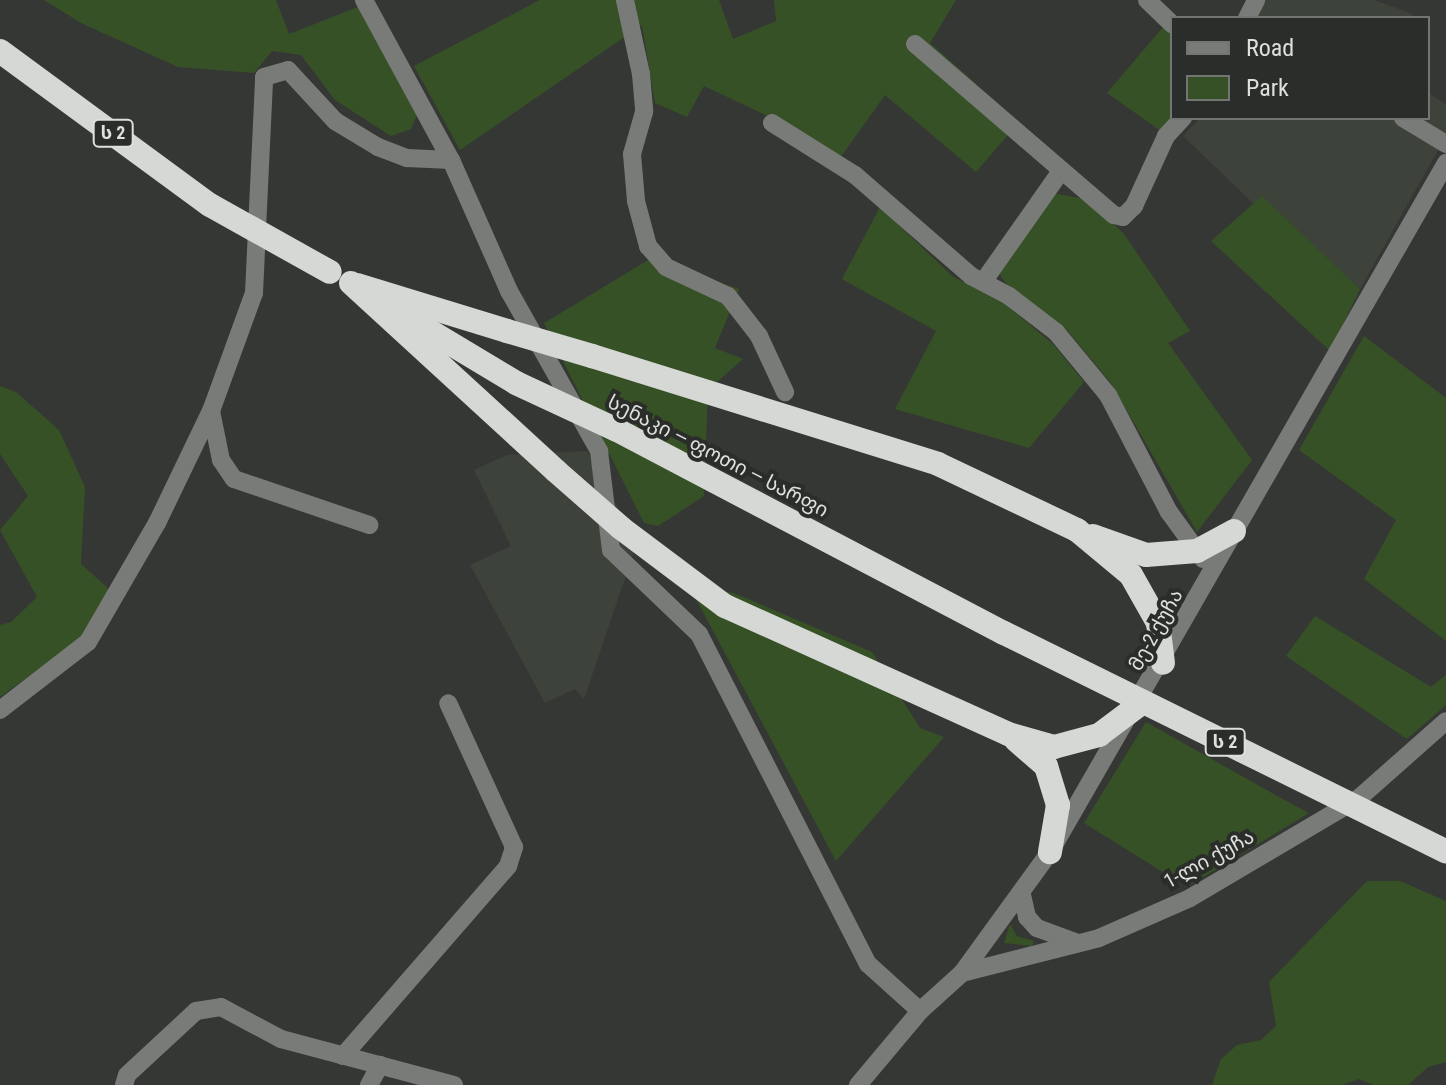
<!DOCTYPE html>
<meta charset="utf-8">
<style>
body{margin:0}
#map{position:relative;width:1446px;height:1085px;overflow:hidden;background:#353734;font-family:"Roboto Condensed","Noto Sans Georgian",sans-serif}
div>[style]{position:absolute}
.built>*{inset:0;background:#3d433a}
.green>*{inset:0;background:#375127}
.minor>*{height:18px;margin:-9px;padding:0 9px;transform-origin:9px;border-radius:9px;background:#797b79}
.highway>*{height:24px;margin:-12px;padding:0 12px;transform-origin:12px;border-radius:12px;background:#d5d8d4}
.highway-bridge>*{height:24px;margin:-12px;padding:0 12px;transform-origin:12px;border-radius:12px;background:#d5d8d4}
span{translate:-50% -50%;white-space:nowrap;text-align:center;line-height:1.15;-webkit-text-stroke:8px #2b2d2a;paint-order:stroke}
.shield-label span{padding:2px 6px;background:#2b2d2a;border:2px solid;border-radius:6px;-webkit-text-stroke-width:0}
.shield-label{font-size:18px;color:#dee0de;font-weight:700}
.street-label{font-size:20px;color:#dee0de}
.legend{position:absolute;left:1170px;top:16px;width:260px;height:104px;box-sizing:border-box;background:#2b2d2a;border:2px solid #737572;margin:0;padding:10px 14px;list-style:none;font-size:24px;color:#dee0de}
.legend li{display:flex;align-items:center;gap:16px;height:40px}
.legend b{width:40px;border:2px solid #737572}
</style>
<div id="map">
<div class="built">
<div style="clip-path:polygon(1265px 0,1374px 0,1413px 14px,1410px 18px,1257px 18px)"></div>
<div style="clip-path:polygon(1428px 93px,1446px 104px,1446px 136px,1360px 289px,1263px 197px,1254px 204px,1183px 136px,1200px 118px,1428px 118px)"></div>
<div style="clip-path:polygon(587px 451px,637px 543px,584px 699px,575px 689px,545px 703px,470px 565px,511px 546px,474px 470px,507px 455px)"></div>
</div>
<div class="green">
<div style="clip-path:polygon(44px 0,276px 0,289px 34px,358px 7px,417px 115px,411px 129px,391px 136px,335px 100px,301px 55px,272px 51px,254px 73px,178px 67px,81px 23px)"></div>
<div style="clip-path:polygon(540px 0,719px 0,733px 39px,776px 21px,774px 0,956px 0,930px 43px,1019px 122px,976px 172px,885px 95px,840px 158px,793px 128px,704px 86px,687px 117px,655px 103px,642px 25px,460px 150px,414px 66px)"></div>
<div style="clip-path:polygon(1164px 26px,1172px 34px,1172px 118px,1161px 131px,1107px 93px)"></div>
<div style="clip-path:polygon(1053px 193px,1089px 200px,1124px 234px,1190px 331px,1168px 343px,1252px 460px,1197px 532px,1111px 383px,1067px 330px,1008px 286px,998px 272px)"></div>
<div style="clip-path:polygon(1262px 196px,1360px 289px,1330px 351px,1211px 241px)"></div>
<div style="clip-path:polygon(880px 207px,952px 276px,1006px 305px,1053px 344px,1084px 382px,1029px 448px,895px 409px,936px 331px,842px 279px)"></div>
<div style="clip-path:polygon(650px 259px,739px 289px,715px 348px,743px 359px,708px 390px,704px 496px,658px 526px,644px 523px,544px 323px)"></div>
<div style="clip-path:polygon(1364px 336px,1446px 398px,1446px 641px,1364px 579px,1396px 520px,1299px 450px)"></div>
<div style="clip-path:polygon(0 386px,16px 392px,59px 430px,85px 487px,81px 564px,111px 591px,83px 637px,0 697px,0 625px,11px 622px,37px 597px,0 530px,28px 496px,0 454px)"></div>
<div style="clip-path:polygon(689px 586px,734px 593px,872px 652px,920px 728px,944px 737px,836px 861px)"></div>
<div style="clip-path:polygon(1315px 616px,1431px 687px,1446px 675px,1446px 705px,1407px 739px,1286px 656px)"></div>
<div style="clip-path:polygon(1146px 722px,1279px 797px,1309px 813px,1187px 887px,1084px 823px)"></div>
<div style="clip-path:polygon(1367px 881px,1400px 881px,1446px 901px,1446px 1062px,1428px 1067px,1408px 1085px,1374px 1085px,1359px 1079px,1342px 1085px,1212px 1085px,1221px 1059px,1237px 1045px,1261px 1040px,1276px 1026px,1269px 982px)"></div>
<div style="clip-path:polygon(1010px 924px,1017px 936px,1034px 941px,1032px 946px,1004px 943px)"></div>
</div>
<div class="minor">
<div style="left:364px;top:0;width:182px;rotate:61.5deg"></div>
<div style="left:451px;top:160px;width:143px;rotate:66.1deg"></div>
<div style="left:509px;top:291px;width:184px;rotate:60.6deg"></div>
<div style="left:599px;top:451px;width:100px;rotate:83.1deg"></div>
<div style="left:611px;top:550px;width:122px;rotate:43.7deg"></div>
<div style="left:699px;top:634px;width:371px;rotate:62.9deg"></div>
<div style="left:868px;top:964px;width:70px;rotate:42.1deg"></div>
<div style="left:625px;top:0;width:76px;rotate:77.8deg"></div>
<div style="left:641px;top:74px;width:38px;rotate:85deg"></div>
<div style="left:644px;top:112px;width:44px;rotate:105.9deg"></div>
<div style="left:632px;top:154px;width:47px;rotate:85.1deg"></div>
<div style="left:636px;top:201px;width:47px;rotate:75.1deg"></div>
<div style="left:648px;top:246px;width:28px;rotate:49deg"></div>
<div style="left:666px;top:267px;width:68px;rotate:25.1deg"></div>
<div style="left:728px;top:296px;width:51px;rotate:52.2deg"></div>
<div style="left:759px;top:336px;width:62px;rotate:65.1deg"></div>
<div style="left:1147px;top:0;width:35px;rotate:44deg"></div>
<div style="left:1247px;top:18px;width:20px;rotate:-63deg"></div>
<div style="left:915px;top:44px;width:262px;rotate:40.7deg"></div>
<div style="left:1114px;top:215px;width:9px;rotate:13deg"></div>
<div style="left:1123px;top:217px;width:16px;rotate:-45deg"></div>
<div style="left:1134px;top:206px;width:77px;rotate:-65.4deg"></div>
<div style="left:1166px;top:136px;width:25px;rotate:-47deg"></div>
<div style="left:1403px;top:118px;width:50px;rotate:31.2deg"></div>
<div style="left:772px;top:123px;width:98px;rotate:32.1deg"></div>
<div style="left:855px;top:175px;width:154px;rotate:41deg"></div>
<div style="left:971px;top:276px;width:43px;rotate:27.8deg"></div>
<div style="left:1009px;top:296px;width:59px;rotate:37.5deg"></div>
<div style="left:1056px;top:332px;width:82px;rotate:50.5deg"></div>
<div style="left:1108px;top:395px;width:132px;rotate:62.5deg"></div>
<div style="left:1169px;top:512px;width:58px;rotate:54.1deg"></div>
<div style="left:983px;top:282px;width:136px;rotate:-54.9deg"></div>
<div style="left:211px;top:411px;width:50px;rotate:78.5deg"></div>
<div style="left:221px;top:460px;width:23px;rotate:56deg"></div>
<div style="left:234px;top:479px;width:143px;rotate:18.8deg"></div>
<div style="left:0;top:710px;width:111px;rotate:-37.7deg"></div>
<div style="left:88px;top:642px;width:138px;rotate:-59.9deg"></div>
<div style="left:157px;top:523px;width:124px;rotate:-64.3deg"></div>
<div style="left:211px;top:411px;width:126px;rotate:-70deg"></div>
<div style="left:254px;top:293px;width:216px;rotate:-87.3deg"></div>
<div style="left:264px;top:77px;width:25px;rotate:-16deg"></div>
<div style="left:288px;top:70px;width:69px;rotate:47.3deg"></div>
<div style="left:335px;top:121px;width:50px;rotate:31.2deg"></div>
<div style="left:378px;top:147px;width:31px;rotate:21deg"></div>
<div style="left:407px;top:158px;width:44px;rotate:2.6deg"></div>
<div style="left:1022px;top:895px;width:23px;rotate:77deg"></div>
<div style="left:1027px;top:917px;width:15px;rotate:48deg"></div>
<div style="left:1037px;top:928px;width:44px;rotate:20.1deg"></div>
<div style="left:962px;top:973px;width:141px;rotate:-14.3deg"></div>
<div style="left:1099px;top:938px;width:99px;rotate:-23.7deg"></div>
<div style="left:1190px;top:898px;width:196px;rotate:-30.6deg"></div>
<div style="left:1359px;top:798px;width:116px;rotate:-41.5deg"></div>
<div style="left:343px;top:1056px;width:252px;rotate:-49deg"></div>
<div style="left:508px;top:866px;width:20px;rotate:-72deg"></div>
<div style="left:514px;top:847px;width:158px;rotate:-114.6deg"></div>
<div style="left:124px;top:1085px;width:10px;rotate:-73deg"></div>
<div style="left:127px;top:1075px;width:94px;rotate:-42.8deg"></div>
<div style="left:196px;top:1011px;width:25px;rotate:-9deg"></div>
<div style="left:221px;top:1007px;width:68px;rotate:28.1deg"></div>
<div style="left:281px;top:1039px;width:179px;rotate:14.9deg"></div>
<div style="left:369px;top:1085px;width:23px;rotate:-61deg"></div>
<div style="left:858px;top:1085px;width:97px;rotate:-50deg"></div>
<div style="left:920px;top:1011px;width:57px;rotate:-42.1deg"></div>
<div style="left:962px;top:973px;width:150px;rotate:-54deg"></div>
<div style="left:1050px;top:852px;width:795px;rotate:-60.11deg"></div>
</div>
<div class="highway">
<div style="left:0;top:51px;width:260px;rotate:36.3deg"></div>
<div style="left:351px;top:283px;width:278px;rotate:42.5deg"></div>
<div style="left:357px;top:285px;width:157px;rotate:17deg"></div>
<div style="left:398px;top:312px;width:138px;rotate:31deg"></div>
<div style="left:592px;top:356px;width:362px;rotate:17.3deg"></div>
<div style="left:938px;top:464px;width:154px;rotate:25.4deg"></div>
<div style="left:1077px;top:530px;width:70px;rotate:39.8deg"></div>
<div style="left:1131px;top:575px;width:55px;rotate:60.6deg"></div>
<div style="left:1158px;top:623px;width:40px;rotate:82.9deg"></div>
<div style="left:617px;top:430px;width:437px;rotate:27.7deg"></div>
<div style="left:621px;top:528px;width:130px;rotate:36.9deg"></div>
<div style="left:725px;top:606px;width:311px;rotate:24.3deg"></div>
<div style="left:1008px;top:734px;width:48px;rotate:15.8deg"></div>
<div style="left:1054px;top:747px;width:47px;rotate:-14.9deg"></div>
<div style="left:1099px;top:735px;width:50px;rotate:-36.9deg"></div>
<div style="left:1093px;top:536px;width:56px;rotate:19.7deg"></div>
<div style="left:1146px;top:555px;width:51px;rotate:-4.5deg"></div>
<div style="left:1197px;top:551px;width:42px;rotate:-28.4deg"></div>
<div style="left:1016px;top:740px;width:40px;rotate:41deg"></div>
<div style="left:1046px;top:766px;width:41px;rotate:72.9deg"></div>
<div style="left:1058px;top:805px;width:48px;rotate:99.7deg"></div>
</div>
<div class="highway-bridge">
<div style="left:210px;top:205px;width:137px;rotate:29.2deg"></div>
<div style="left:507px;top:331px;width:89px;rotate:16.4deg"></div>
<div style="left:516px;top:383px;width:111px;rotate:25deg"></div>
<div style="left:556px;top:471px;width:86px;rotate:41.2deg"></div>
<div style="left:1004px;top:633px;width:493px;rotate:26.3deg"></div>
</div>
<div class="shield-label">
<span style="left:113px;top:133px">ს 2</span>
<span style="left:1225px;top:742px">ს 2</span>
</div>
<div class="street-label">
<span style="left:718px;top:456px;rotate:27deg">სენაკი — ფოთი — სარფი</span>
<span style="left:1156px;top:630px;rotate:-61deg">მე-2 ქუჩა</span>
<span style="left:1209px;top:859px;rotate:-29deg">1-ლი ქუჩა</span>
</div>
<ul class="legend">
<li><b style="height:10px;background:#797b79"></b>Road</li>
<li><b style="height:22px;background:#375127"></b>Park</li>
</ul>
</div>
